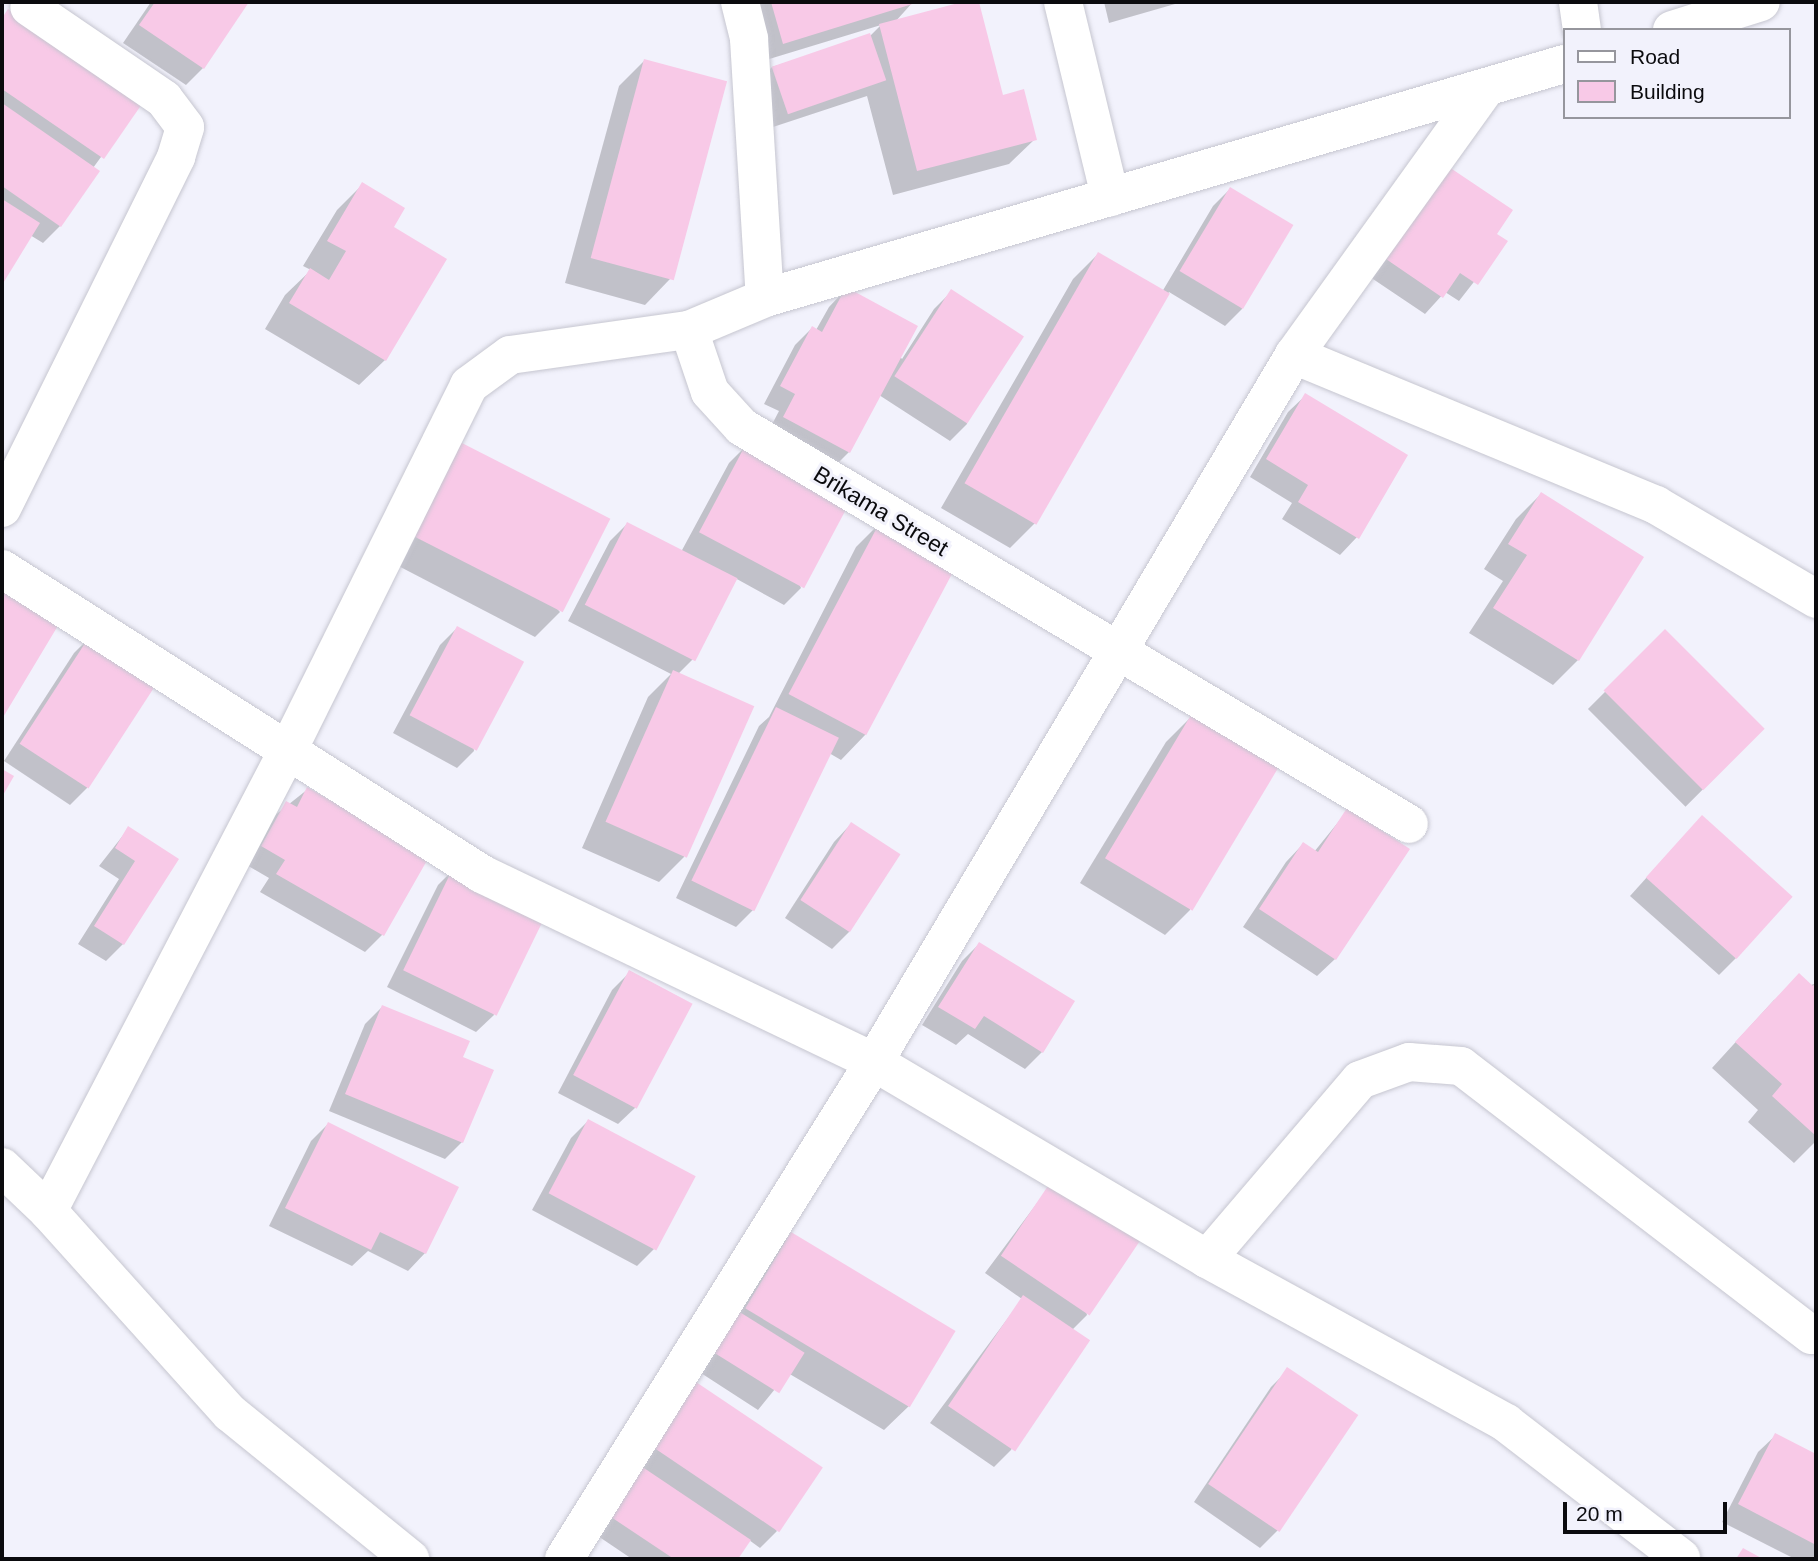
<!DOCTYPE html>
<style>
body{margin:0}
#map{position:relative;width:1818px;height:1561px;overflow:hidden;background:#f2f2fc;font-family:Helvetica,sans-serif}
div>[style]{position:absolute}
.shadow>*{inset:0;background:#0003;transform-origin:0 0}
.building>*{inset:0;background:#f8c9e7;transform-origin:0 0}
.roads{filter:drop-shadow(0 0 2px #c6c6d0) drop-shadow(0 0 2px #c6c6d0)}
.minor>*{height:38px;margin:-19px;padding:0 19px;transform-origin:19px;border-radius:19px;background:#fff}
span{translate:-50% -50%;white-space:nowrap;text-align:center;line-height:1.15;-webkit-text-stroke:6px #f2f2fc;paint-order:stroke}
.street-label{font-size:23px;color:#0b0b0e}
.frame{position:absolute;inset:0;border:4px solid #0b0b0e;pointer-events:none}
.legend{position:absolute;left:1563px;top:28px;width:228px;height:91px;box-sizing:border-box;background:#f2f2fc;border:2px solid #96969d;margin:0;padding:9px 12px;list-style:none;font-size:21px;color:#0b0b0e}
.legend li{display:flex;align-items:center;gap:14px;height:35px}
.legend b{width:35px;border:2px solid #96969d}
.scale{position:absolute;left:1563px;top:1502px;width:164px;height:32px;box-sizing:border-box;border:4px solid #0b0b0e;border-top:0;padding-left:9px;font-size:21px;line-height:24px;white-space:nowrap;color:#0b0b0e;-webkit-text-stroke:5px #f2f2fc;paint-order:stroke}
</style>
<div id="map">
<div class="shadow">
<div style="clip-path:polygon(151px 2px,247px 2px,203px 68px,186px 85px,123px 43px)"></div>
<div style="clip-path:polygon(749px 2px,913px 2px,895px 22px,977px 2px,1001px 97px,1035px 139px,1009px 164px,893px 195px,867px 96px,770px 128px,755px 84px,772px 67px,870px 36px,881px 25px,766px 60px)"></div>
<div style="clip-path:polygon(1104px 2px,1182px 2px,1109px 23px)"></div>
<div style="clip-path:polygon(9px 11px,141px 102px,93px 168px,60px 226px,43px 243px,30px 235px,2px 281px,2px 18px)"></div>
<div style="clip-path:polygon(644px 61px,670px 279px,645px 305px,565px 283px,619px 86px)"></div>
<div style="clip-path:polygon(1429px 184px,1505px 242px,1459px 301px,1445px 292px,1425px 314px,1367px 275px)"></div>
<div style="clip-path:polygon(362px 185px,392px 228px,445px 259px,385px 360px,359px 385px,265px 329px,285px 295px,311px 270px,303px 266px,337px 210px)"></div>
<div style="clip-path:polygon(1230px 189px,1242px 309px,1225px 326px,1169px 292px,1035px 523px,1010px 548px,941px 508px,1073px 279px,1098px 254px,1162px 292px,1213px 206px)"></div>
<div style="clip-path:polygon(846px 289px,902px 359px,934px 309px,951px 292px,967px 424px,950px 441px,879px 395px,849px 452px,832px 469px,767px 434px,779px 411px,764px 404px,795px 345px,812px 328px,816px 330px,829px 307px)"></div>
<div style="clip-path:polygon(1306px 395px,1357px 537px,1340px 555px,1282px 519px,1292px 503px,1250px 477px,1288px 412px)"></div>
<div style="clip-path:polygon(746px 446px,801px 588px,784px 605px,735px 578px,693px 659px,678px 674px,684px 857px,659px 882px,582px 848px,648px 697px,671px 674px,568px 621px,610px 541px,627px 524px,681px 552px,729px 463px)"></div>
<div style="clip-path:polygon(433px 468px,560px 612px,535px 637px,385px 559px)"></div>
<div style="clip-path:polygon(1541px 494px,1642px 557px,1578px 660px,1553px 685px,1469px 633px,1503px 581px,1484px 569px,1516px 519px)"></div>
<div style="clip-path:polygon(881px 522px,866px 734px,841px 760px,829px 753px,753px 910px,736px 927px,676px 898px,759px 726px,769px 717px,856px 547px)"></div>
<div style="clip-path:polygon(2px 585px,60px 620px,2px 716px)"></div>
<div style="clip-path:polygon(457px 628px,474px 751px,457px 768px,393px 733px,440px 645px)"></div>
<div style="left:1665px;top:632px;width:138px;height:109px;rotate:45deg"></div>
<div style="clip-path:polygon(91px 636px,87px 788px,70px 805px,4px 761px,74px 653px)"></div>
<div style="clip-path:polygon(1191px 717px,1190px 910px,1165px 935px,1080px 883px,1166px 742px)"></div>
<div style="clip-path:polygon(308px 789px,427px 858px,382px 935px,365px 952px,260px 892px,269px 878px,245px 864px,269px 820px)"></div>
<div style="clip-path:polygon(1348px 810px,1335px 959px,1317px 976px,1243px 927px,1286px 862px,1303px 844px,1314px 852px)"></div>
<div style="clip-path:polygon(851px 824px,849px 932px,832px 949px,785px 918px,834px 842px)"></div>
<div style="clip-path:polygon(128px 829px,177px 859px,123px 944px,106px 961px,78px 944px,119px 879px,99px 866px)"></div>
<div style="clip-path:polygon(1685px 835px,1736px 958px,1719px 975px,1630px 896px)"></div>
<div style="clip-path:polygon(455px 868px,494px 1015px,476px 1032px,387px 987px,438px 885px)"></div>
<div style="clip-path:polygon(979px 944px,1042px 1052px,1025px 1069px,968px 1034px,956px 1045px,922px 1025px,962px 961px)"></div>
<div style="clip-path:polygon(629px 973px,636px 1107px,618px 1124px,558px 1093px,612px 990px)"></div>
<div style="clip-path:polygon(1816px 983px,1816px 1141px,1794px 1163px,1748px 1122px,1758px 1110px,1712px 1068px,1774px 1000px)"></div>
<div style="clip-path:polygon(382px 1007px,460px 1058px,462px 1142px,445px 1159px,329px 1111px,365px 1024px)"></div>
<div style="clip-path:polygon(588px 1121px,654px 1249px,637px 1266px,532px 1210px,571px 1138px)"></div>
<div style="clip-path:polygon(328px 1124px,425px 1253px,408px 1271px,368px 1251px,352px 1266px,269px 1226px,311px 1141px)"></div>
<div style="clip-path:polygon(1055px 1179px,1087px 1315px,1072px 1330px,1011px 1450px,994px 1467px,930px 1423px,1022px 1299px,985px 1273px)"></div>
<div style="clip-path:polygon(791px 1234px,910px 1405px,884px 1430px,788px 1373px,758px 1410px,687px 1364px,766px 1259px)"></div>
<div style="clip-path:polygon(1288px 1370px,1278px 1530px,1260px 1548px,1194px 1502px,1271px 1387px)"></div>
<div style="clip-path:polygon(680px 1401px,777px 1531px,760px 1548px,749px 1540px,736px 1559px,632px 1559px,589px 1530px)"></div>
<div style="clip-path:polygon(1776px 1435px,1816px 1456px,1816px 1559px,1795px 1559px,1722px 1522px,1758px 1452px)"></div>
</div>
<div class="building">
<div style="clip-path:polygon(155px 2px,249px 2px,204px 69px,139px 25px)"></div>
<div style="clip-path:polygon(771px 2px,919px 2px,783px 44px)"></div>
<div style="clip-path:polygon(962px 2px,979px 2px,1003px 95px,1024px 89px,1037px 140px,917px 171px,879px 24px)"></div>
<div style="clip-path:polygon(8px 9px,144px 101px,104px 159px,2px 89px,2px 18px)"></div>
<div style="left:870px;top:33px;width:50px;height:104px;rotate:71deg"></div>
<div style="left:644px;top:59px;width:86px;height:206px;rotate:15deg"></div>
<div style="clip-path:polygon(2px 103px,100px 171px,61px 227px,2px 186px)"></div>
<div style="clip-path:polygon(1446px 165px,1513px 210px,1497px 234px,1508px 241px,1478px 285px,1460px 273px,1443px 298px,1383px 257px)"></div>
<div style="clip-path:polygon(362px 182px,405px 208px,394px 227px,447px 259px,386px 361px,289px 303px,310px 268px,329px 280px,346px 251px,327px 241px)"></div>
<div style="left:1230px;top:187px;width:74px;height:98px;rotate:31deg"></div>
<div style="clip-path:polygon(2px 199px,40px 223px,2px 285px)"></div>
<div style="left:1098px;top:252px;width:83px;height:267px;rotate:30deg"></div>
<div style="clip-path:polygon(846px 287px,918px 326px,850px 453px,783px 417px,795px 394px,780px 386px,812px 326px,822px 332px)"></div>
<div style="left:951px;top:289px;width:87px;height:104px;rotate:33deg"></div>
<div style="clip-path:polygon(1305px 393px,1408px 455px,1359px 539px,1298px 502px,1308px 485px,1266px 459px)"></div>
<div style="left:458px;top:441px;width:171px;height:105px;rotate:27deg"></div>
<div style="left:746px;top:444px;width:119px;height:100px;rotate:28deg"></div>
<div style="clip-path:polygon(1541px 492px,1644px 557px,1579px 661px,1493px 608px,1527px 555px,1508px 544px)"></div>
<div style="left:881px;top:520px;width:88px;height:197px;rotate:28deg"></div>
<div style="left:627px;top:522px;width:124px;height:93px;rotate:27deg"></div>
<div style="clip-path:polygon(2px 583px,62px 619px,2px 719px)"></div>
<div style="left:457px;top:626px;width:76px;height:101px;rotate:28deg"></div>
<div style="left:1665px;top:629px;width:141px;height:87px;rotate:45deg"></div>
<div style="left:91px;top:634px;width:82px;height:131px;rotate:33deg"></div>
<div style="left:673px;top:670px;width:89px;height:166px;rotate:24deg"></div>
<div style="left:776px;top:707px;width:70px;height:193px;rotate:26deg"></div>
<div style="left:1191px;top:715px;width:102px;height:167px;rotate:31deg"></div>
<div style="clip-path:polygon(2px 769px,14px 776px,2px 797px)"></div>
<div style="clip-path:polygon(307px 787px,429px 857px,384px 936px,276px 874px,285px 860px,261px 846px,286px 801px,297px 807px)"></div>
<div style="clip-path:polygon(1347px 808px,1410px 849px,1336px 960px,1259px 909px,1303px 842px,1318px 852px)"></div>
<div style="left:1702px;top:815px;width:122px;height:84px;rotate:42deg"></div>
<div style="left:851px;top:822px;width:59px;height:93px;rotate:33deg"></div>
<div style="clip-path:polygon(128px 826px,179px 859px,124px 945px,94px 926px,135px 861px,115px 848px)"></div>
<div style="left:454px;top:866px;width:104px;height:116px;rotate:26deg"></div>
<div style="clip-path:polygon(979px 942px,1075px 1001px,1043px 1053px,984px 1016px,975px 1029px,938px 1007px)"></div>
<div style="left:629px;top:970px;width:72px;height:119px;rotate:28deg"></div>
<div style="clip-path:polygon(1799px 973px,1813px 986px,1816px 982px,1816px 1136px,1772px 1096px,1782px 1084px,1735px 1042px)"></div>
<div style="clip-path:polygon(382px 1005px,470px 1041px,463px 1057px,494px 1070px,463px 1143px,345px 1094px)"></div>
<div style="left:588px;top:1119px;width:122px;height:84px;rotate:28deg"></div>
<div style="clip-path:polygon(328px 1122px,459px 1187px,426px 1254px,380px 1232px,371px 1250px,285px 1208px)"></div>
<div style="left:1054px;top:1177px;width:107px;height:95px;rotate:34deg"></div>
<div style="left:791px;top:1232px;width:192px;height:89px;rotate:31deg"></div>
<div style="left:1023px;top:1295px;width:81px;height:134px;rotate:34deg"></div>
<div style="left:730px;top:1306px;width:88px;height:48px;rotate:32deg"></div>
<div style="left:1287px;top:1367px;width:86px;height:141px;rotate:34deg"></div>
<div style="left:696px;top:1382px;width:153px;height:78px;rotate:34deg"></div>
<div style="clip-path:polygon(1775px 1433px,1816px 1454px,1816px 1545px,1738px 1504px)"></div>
<div style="clip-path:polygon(638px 1464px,751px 1540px,738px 1559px,674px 1559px,605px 1513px)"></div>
<div style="clip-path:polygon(1743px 1548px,1763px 1559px,1736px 1559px)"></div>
</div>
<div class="roads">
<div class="minor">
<div style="left:740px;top:2px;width:38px;rotate:76deg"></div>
<div style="left:749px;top:39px;width:259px;rotate:86.5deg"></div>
<div style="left:765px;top:298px;width:833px;rotate:-16.32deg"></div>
<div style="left:1063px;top:2px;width:201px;rotate:76.4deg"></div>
<div style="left:1578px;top:2px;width:28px;rotate:82deg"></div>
<div style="left:1672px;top:30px;width:93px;rotate:-17.5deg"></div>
<div style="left:689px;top:330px;width:65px;rotate:71.3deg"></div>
<div style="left:710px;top:392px;width:47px;rotate:47.6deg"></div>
<div style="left:742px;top:427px;width:776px;rotate:30.76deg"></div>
<div style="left:1294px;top:355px;width:392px;rotate:22.5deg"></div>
<div style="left:1656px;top:505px;width:186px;rotate:30.4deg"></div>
<div style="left:2px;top:508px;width:392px;rotate:-63.6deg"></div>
<div style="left:176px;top:157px;width:31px;rotate:-73deg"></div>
<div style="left:185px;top:127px;width:35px;rotate:-127deg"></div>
<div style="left:164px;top:99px;width:163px;rotate:-145.7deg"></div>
<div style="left:2px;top:569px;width:569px;rotate:32.43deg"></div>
<div style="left:482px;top:874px;width:435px;rotate:25.6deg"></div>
<div style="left:874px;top:1062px;width:387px;rotate:30.6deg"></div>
<div style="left:1207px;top:1259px;width:341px;rotate:28.7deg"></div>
<div style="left:1506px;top:1423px;width:221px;rotate:37.6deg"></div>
<div style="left:2px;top:1167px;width:64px;rotate:43.7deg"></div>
<div style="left:48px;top:1211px;width:272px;rotate:48deg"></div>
<div style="left:230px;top:1413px;width:232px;rotate:39deg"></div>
<div style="left:48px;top:1211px;width:520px;rotate:-62.5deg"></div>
<div style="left:288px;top:750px;width:407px;rotate:-63.6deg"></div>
<div style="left:469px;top:385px;width:51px;rotate:-36.2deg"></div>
<div style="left:510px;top:355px;width:181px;rotate:-8deg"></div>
<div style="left:689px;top:330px;width:82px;rotate:-22.8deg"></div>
<div style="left:1207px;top:1259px;width:235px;rotate:-49.5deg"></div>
<div style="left:1360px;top:1080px;width:52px;rotate:-20.2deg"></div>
<div style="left:1409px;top:1062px;width:52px;rotate:4.4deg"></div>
<div style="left:1461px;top:1066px;width:442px;rotate:37.5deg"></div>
<div style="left:564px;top:1559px;width:586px;rotate:-58.05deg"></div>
<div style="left:874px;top:1062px;width:822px;rotate:-59.29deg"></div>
<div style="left:1294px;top:355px;width:327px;rotate:-54.3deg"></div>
</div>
</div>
<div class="street-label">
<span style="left:881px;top:511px;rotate:31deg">Brikama Street</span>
</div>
<div class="frame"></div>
<ul class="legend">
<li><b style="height:9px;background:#fff"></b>Road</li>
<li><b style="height:19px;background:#f8c9e7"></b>Building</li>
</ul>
<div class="scale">20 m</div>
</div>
